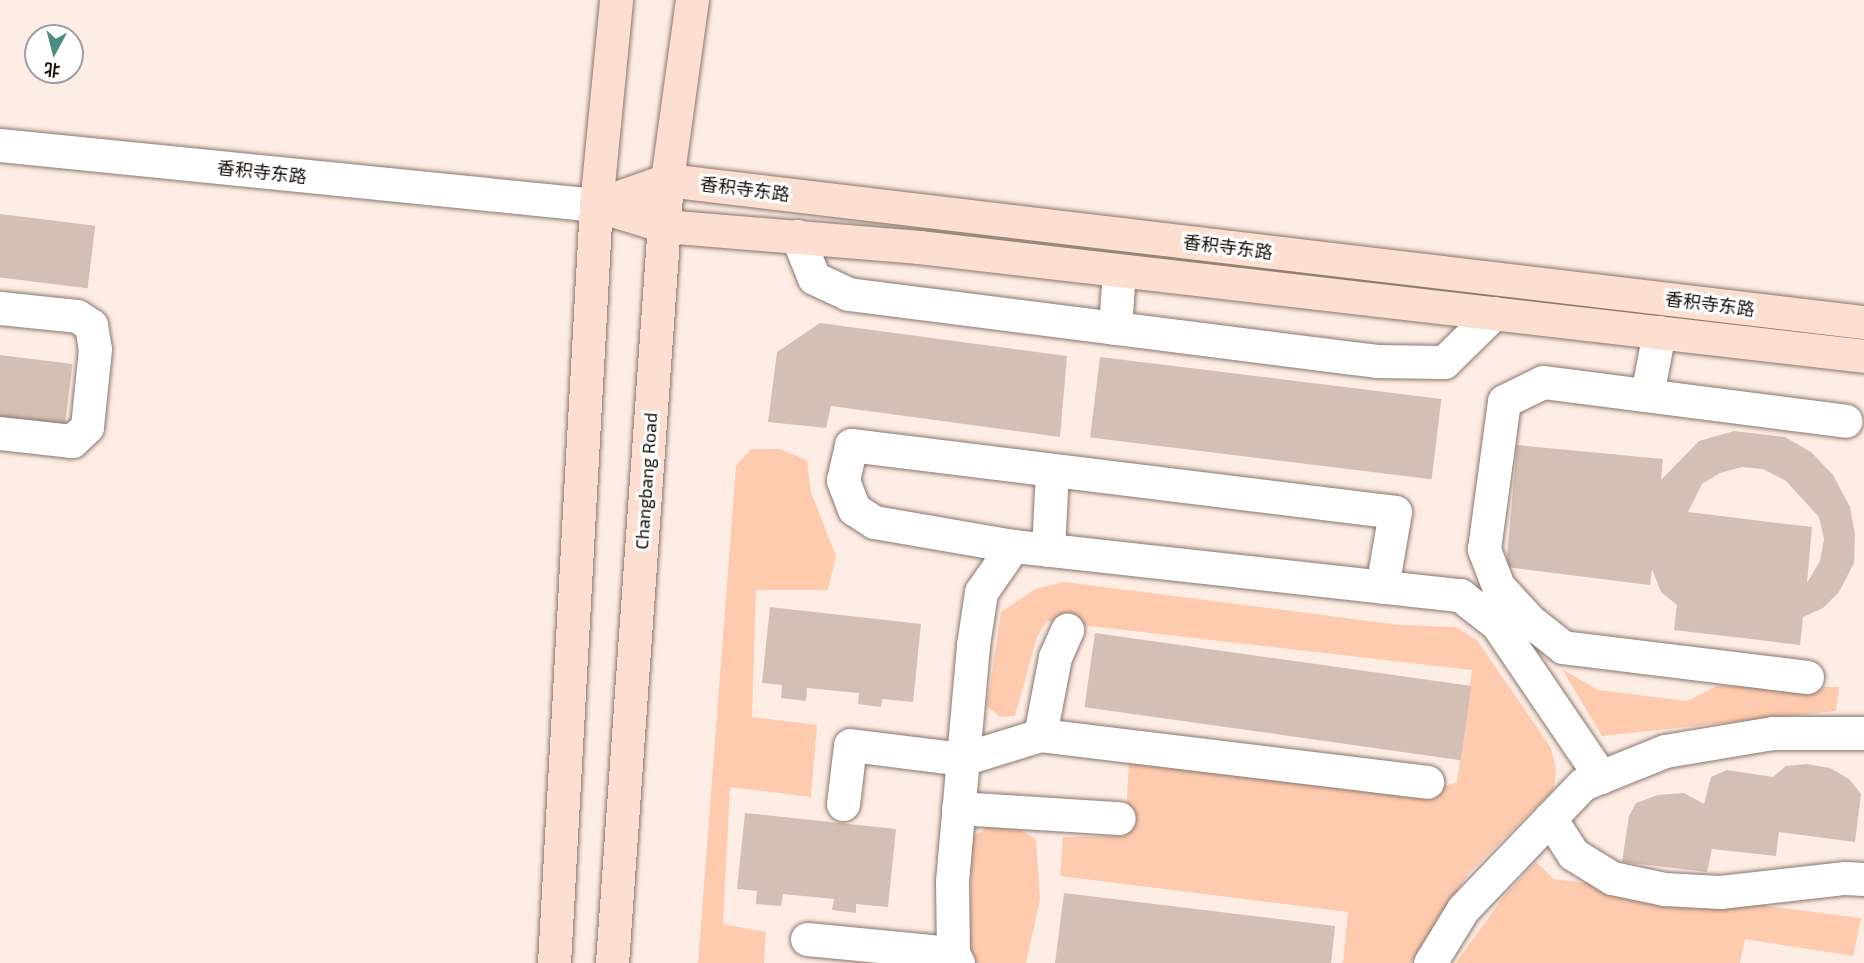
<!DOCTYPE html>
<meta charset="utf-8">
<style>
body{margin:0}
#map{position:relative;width:1864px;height:963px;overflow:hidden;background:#feede4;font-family:"Exo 2","Noto Sans SC",sans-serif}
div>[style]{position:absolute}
.green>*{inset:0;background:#fecbaf}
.building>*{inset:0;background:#d4bfb4;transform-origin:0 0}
.roads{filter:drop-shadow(0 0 2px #88766c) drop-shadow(0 0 2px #88766c)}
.minor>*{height:33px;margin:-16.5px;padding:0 16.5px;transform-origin:16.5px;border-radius:16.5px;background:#fff}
.major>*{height:33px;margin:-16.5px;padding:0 16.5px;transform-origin:16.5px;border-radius:16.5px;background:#fcdfd0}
span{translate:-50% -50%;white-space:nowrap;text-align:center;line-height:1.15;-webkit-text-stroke:6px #fff;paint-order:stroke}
.street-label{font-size:18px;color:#130c09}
.north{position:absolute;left:24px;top:24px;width:60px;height:60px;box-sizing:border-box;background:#fff;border:2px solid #a19e9d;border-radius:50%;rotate:187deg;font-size:16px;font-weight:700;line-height:24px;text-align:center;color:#130c09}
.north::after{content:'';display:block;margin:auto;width:21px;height:27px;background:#498c80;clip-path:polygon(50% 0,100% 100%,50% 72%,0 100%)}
</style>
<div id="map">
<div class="green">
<div style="clip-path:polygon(751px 449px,779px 449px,807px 460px,811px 492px,836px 556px,828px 590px,756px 590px,752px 717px,817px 725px,811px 797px,730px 787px,723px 924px,766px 932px,764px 963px,698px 963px,736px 466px)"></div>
<div style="clip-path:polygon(1064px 582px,1400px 625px,1456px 627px,1477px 640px,1551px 748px,1556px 770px,1554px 789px,1468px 874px,1411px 963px,1343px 963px,1348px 912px,1060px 876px,1063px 837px,1125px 836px,1129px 760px,1414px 796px,1457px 782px,1472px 670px,1047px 621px,1037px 637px,1015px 716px,1000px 717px,987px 706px,1001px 612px,1035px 589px)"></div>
<div style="clip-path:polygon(1562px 669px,1598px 690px,1687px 701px,1717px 686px,1839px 687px,1836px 711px,1602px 736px)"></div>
<div style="clip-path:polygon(989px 826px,1020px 830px,1036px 839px,1040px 900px,1026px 963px,977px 963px,970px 949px,972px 838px)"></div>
<div style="clip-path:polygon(1536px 862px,1554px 879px,1861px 918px,1853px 956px,1745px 939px,1740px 963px,1456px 963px,1504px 896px)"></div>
</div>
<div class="building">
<div style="left:0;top:214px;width:96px;height:63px;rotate:7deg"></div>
<div style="clip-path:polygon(820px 323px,1067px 356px,1060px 437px,831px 406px,826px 428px,768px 422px,777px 352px)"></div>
<div style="left:0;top:355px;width:73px;height:63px;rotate:7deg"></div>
<div style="left:1100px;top:357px;width:344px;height:81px;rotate:7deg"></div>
<div style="clip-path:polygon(evenodd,1734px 431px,1785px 437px,1811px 452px,1833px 475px,1850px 507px,1855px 535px,1854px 563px,1839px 592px,1823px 608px,1803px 617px,1800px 645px,1674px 630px,1677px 605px,1661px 592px,1652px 569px,1650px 585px,1506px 567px,1517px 445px,1663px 459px,1661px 480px,1699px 441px,1734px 431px,1742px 467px,1763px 469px,1786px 481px,1819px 517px,1824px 539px,1820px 561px,1807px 583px,1812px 527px,1688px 512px,1702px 484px,1720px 473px,1742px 467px)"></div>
<div style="clip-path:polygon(770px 607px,921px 624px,913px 702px,882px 699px,881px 707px,858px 704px,859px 693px,807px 688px,806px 701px,781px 698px,782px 685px,762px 683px)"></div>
<div style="left:1095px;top:633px;width:380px;height:75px;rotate:8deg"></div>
<div style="clip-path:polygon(1807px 764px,1830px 768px,1849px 779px,1861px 794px,1855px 842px,1779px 832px,1776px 856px,1712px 849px,1707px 872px,1622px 862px,1629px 816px,1636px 803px,1658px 795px,1684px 793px,1704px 804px,1711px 777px,1727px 770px,1773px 777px,1786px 766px)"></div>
<div style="clip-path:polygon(745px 813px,896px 829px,888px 907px,856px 904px,856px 913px,832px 910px,834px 899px,783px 894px,781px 906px,756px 904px,757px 891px,737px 889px)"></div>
<div style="clip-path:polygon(1064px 893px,1335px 926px,1331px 963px,1055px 963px)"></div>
</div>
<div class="roads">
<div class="minor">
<div style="left:0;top:145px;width:599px;rotate:5.75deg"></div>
<div style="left:797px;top:236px;width:45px;rotate:68deg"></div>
<div style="left:814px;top:278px;width:38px;rotate:25deg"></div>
<div style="left:848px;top:294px;width:533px;rotate:7.22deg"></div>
<div style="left:1377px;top:361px;width:67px;rotate:0.9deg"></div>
<div style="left:1444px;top:362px;width:70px;rotate:-44.4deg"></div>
<div style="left:0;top:308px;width:77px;rotate:5.9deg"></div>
<div style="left:77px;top:316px;width:17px;rotate:33deg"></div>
<div style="left:91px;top:325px;width:24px;rotate:81deg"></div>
<div style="left:95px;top:349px;width:78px;rotate:95.9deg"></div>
<div style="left:87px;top:427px;width:21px;rotate:137deg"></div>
<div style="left:72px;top:441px;width:72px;rotate:-173.7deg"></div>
<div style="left:1115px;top:328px;width:57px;rotate:-86deg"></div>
<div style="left:1647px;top:395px;width:64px;rotate:-79.2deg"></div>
<div style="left:1013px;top:546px;width:141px;rotate:-170.2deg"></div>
<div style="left:874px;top:522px;width:24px;rotate:-147deg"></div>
<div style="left:854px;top:509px;width:31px;rotate:-111deg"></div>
<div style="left:843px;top:480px;width:36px;rotate:-77deg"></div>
<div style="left:851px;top:445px;width:548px;rotate:7.02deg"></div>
<div style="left:1395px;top:512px;width:76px;rotate:99.8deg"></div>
<div style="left:1048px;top:550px;width:78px;rotate:-87.1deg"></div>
<div style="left:1807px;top:677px;width:246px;rotate:-173deg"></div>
<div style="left:1563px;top:647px;width:42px;rotate:-141.8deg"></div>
<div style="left:1530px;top:621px;width:47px;rotate:-132.4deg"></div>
<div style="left:1498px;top:586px;width:40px;rotate:-111deg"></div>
<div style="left:1484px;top:549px;width:149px;rotate:-82.3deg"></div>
<div style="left:1504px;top:401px;width:43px;rotate:-26deg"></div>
<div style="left:1543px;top:382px;width:305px;rotate:7.3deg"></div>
<div style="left:1040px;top:735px;width:79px;rotate:-79.1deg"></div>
<div style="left:1055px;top:657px;width:30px;rotate:-66deg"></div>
<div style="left:843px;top:804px;width:59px;rotate:-83.2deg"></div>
<div style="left:850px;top:745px;width:114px;rotate:7.1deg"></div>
<div style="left:963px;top:759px;width:81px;rotate:-17.3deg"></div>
<div style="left:1040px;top:735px;width:390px;rotate:6.9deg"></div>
<div style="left:958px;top:808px;width:161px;rotate:3.6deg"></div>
<div style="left:1550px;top:818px;width:43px;rotate:57.4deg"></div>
<div style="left:1573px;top:854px;width:46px;rotate:31.6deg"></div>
<div style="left:1612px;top:878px;width:53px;rotate:11.9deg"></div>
<div style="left:1664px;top:889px;width:56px;rotate:3.1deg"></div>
<div style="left:1720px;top:892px;width:126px;rotate:-6.4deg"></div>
<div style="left:1845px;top:878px;width:19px;rotate:3deg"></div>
<div style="left:807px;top:939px;width:147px;rotate:5.5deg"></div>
<div style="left:958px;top:963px;width:11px;rotate:-117deg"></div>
<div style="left:953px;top:953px;width:72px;rotate:-90.8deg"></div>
<div style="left:952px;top:881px;width:237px;rotate:-84.9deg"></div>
<div style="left:973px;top:645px;width:54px;rotate:-81.4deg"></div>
<div style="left:981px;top:592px;width:56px;rotate:-55.2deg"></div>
<div style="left:1013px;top:546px;width:450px;rotate:6.3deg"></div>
<div style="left:1460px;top:595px;width:47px;rotate:38.1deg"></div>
<div style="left:1497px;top:624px;width:185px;rotate:55.8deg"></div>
<div style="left:1430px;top:963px;width:63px;rotate:-58.6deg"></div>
<div style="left:1463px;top:909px;width:173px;rotate:-46.2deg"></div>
<div style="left:1583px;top:784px;width:88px;rotate:-21.9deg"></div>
<div style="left:1665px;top:751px;width:109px;rotate:-9.5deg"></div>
<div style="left:1773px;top:733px;width:91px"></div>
</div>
<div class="major">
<div style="left:596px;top:205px;width:75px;rotate:-19.4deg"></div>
<div style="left:667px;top:180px;width:1205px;rotate:6.77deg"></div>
<div style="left:596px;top:205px;width:71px;rotate:17.2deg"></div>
<div style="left:664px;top:226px;width:256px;rotate:4.7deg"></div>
<div style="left:919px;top:247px;width:951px;rotate:6.58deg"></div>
<div style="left:554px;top:963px;width:759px;rotate:-86.83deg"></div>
<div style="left:596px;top:205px;width:206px;rotate:-84.4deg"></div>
<div style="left:612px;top:963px;width:785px;rotate:-85.98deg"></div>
<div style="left:667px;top:180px;width:182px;rotate:-82.1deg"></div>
</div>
</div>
<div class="street-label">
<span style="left:262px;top:172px;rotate:6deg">香积寺东路</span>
<span style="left:745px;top:189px;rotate:7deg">香积寺东路</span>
<span style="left:1228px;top:247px;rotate:7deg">香积寺东路</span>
<span style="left:1710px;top:304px;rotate:7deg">香积寺东路</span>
<span style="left:646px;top:481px;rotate:-86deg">Changbang Road</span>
</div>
<div class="north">北</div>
</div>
